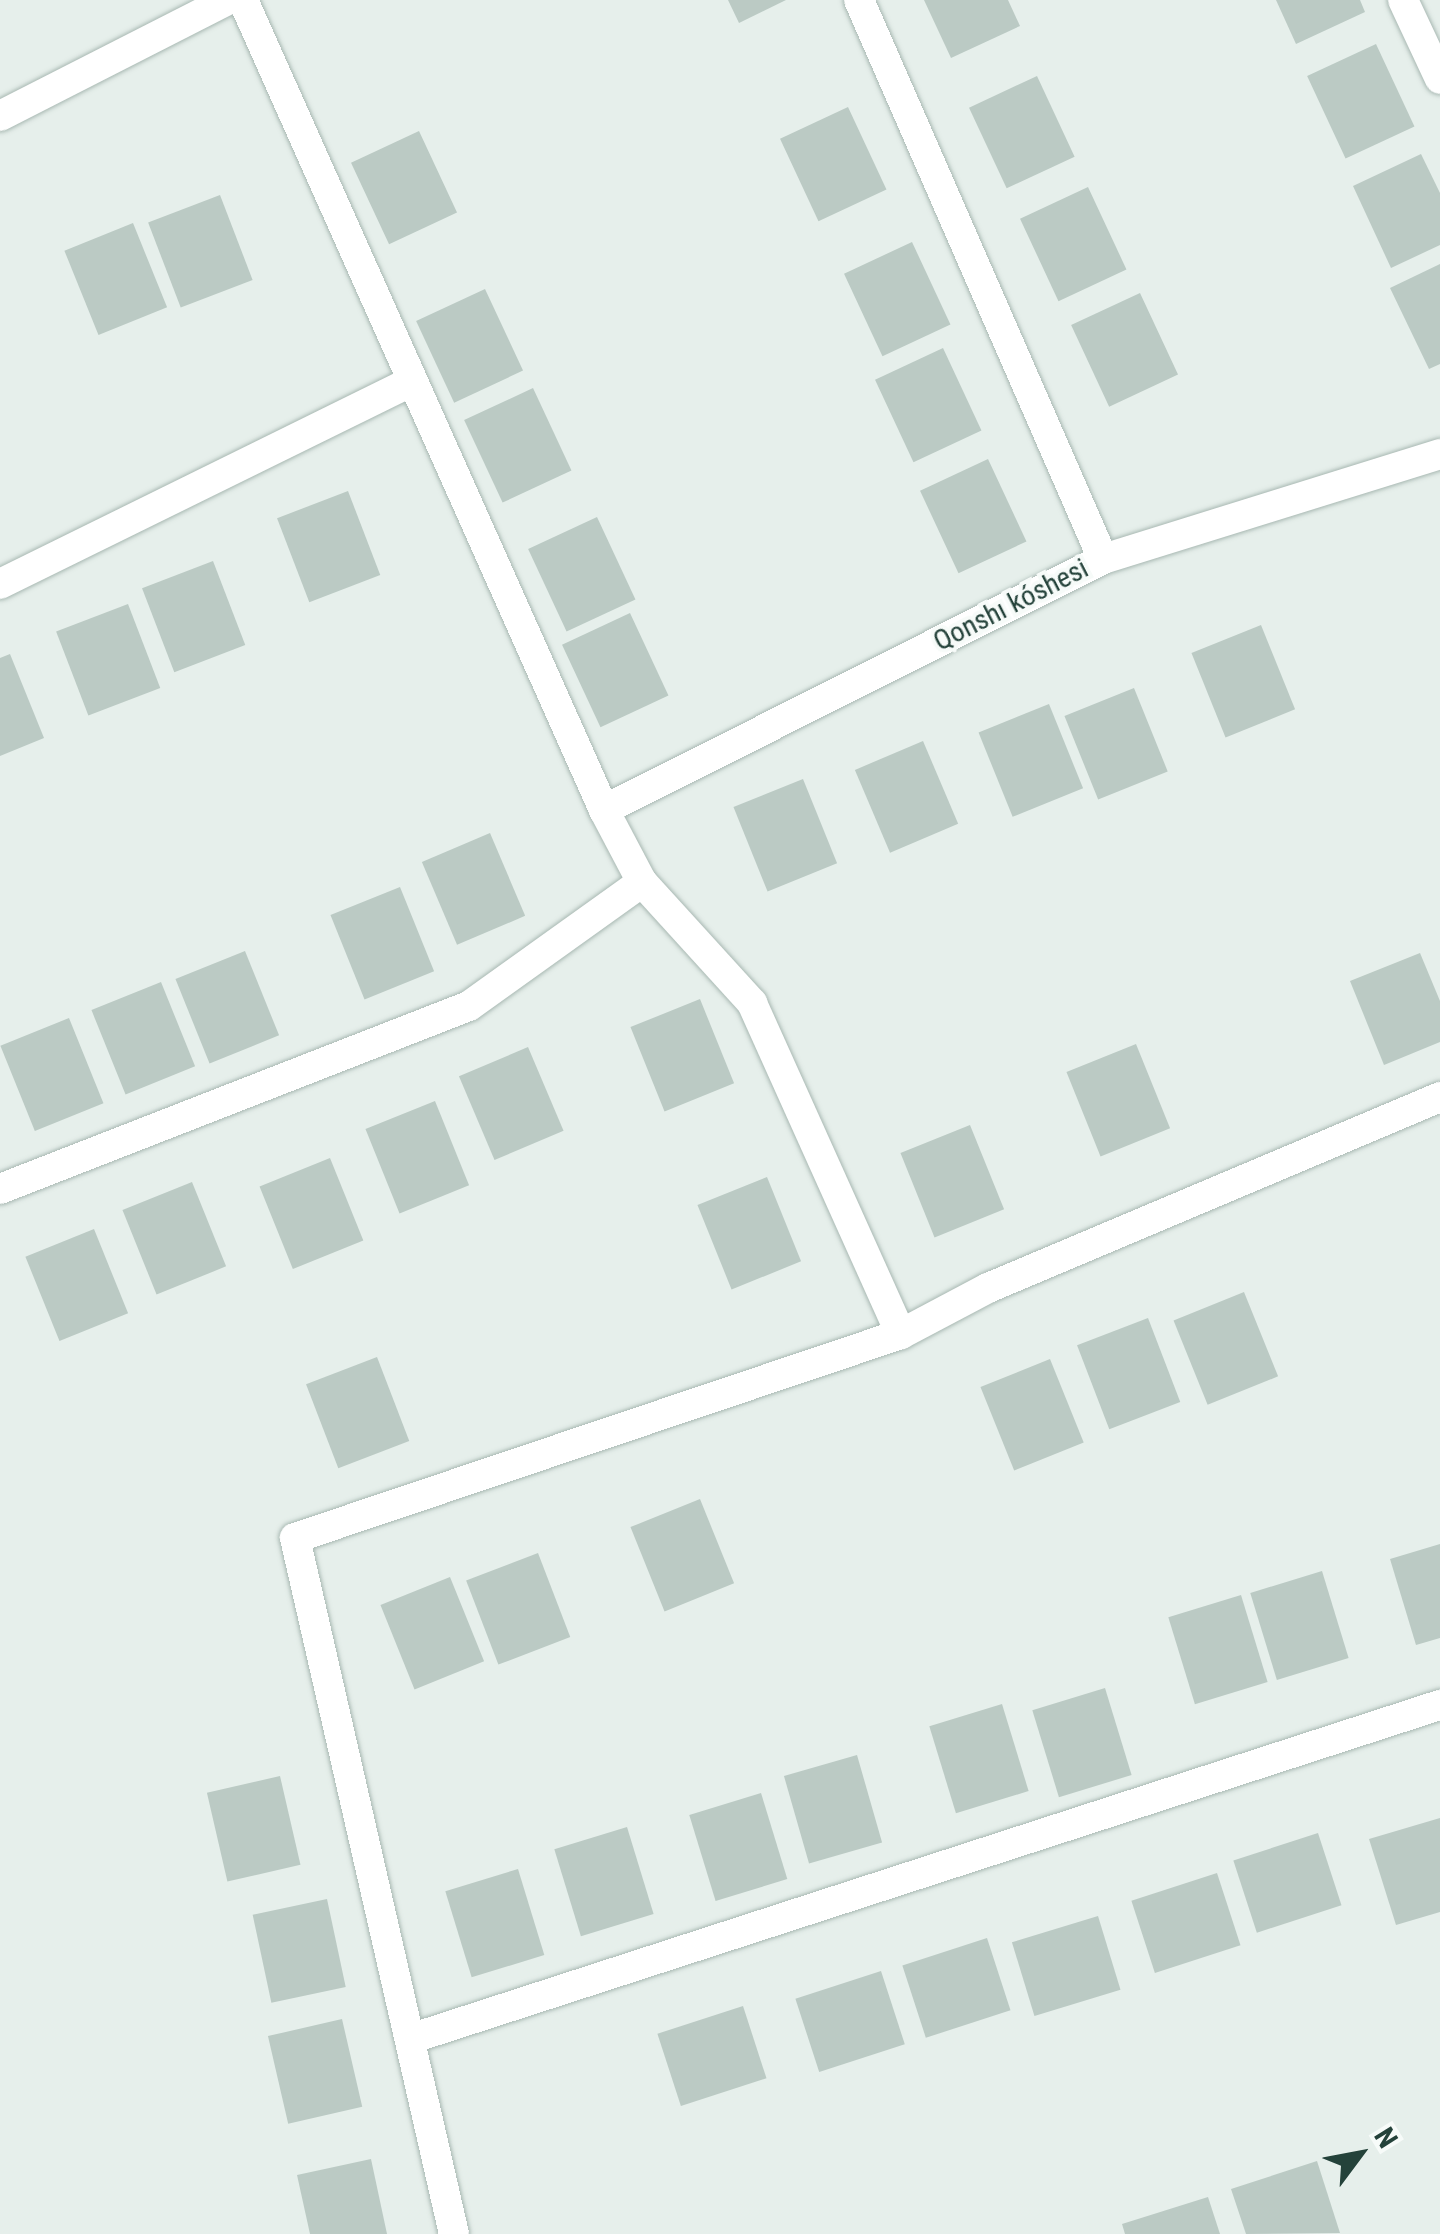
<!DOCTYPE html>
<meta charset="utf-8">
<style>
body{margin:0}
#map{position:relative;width:1440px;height:2234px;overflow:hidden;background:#e6efeb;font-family:"Roboto Condensed",sans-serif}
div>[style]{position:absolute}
.building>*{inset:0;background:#bbcac4;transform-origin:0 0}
.roads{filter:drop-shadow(0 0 2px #a8b8b2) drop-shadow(0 0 2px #a8b8b2)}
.minor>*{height:30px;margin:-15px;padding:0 15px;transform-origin:15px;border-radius:15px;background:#fff}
span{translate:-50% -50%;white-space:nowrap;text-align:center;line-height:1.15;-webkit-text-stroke:8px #f7fbf9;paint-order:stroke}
.street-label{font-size:28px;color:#24423a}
.north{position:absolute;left:1310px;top:2104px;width:100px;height:100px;-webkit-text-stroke:8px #f7fbf9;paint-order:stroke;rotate:58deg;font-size:28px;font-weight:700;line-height:40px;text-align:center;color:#24423a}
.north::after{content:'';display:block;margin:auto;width:35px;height:45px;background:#24423a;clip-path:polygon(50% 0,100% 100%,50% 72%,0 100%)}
</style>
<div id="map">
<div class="building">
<div style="clip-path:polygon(728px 0,786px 0,739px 23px)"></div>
<div style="clip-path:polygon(924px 0,1008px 0,1020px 26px,951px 58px)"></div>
<div style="clip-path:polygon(1276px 0,1360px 0,1365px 12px,1296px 44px)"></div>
<div style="left:1376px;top:44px;width:91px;height:76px;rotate:65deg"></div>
<div style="left:1037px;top:76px;width:89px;height:75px;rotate:65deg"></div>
<div style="left:848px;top:107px;width:91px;height:75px;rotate:65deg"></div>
<div style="left:419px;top:131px;width:90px;height:75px;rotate:65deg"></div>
<div style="clip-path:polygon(1421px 154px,1440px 193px,1440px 245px,1391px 268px,1353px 186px)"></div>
<div style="left:1088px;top:187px;width:91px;height:75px;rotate:65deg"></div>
<div style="left:220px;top:195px;width:91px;height:77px;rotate:69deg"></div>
<div style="left:133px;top:223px;width:91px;height:74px;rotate:68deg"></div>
<div style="left:912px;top:242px;width:91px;height:75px;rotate:65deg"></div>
<div style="clip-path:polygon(1440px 264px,1440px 364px,1429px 369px,1390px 288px)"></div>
<div style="left:485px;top:289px;width:90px;height:76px;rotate:65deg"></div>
<div style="left:1140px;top:293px;width:90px;height:76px;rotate:65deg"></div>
<div style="left:943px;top:348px;width:91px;height:75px;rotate:65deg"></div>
<div style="left:533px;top:388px;width:91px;height:76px;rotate:65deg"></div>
<div style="left:988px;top:459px;width:91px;height:75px;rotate:65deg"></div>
<div style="left:348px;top:491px;width:90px;height:76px;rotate:69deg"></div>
<div style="left:597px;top:517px;width:91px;height:76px;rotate:65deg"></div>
<div style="left:213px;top:561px;width:90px;height:76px;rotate:69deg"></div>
<div style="left:128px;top:604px;width:90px;height:77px;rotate:69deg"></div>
<div style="left:630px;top:613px;width:91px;height:75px;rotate:65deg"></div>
<div style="left:1261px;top:625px;width:91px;height:75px;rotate:68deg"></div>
<div style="clip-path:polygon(10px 654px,44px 738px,0 756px,0 658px)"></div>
<div style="left:1134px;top:688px;width:90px;height:75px;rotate:68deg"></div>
<div style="left:1049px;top:704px;width:91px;height:76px;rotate:68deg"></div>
<div style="left:923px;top:741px;width:90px;height:74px;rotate:67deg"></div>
<div style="left:803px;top:779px;width:91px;height:75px;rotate:68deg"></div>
<div style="left:490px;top:833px;width:90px;height:74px;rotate:67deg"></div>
<div style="left:400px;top:887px;width:91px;height:75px;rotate:68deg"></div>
<div style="left:245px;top:951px;width:91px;height:75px;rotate:68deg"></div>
<div style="clip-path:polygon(1420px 953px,1440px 1001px,1440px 1042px,1384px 1065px,1350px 981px)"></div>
<div style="left:161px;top:982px;width:91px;height:75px;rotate:68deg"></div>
<div style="left:700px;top:999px;width:91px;height:75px;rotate:68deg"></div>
<div style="left:69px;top:1018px;width:92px;height:74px;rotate:68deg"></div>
<div style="left:1136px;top:1044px;width:91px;height:75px;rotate:68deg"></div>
<div style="left:528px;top:1047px;width:91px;height:75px;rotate:67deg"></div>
<div style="left:435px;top:1101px;width:91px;height:75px;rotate:68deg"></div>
<div style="left:970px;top:1125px;width:91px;height:75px;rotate:68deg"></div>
<div style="left:330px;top:1158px;width:89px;height:76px;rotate:68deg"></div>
<div style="left:767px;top:1177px;width:91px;height:75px;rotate:68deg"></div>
<div style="left:192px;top:1182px;width:91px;height:75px;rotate:68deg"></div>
<div style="left:94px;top:1229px;width:91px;height:74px;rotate:68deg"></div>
<div style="left:1244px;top:1292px;width:91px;height:76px;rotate:68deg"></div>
<div style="left:1148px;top:1318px;width:90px;height:76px;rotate:69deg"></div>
<div style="left:377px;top:1357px;width:90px;height:76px;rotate:69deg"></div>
<div style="left:1050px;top:1359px;width:90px;height:75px;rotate:68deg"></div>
<div style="left:700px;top:1499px;width:91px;height:75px;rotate:68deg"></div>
<div style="clip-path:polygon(1440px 1544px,1440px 1638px,1416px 1645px,1390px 1559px)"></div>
<div style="left:538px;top:1553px;width:90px;height:77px;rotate:69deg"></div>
<div style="left:1322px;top:1571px;width:91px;height:75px;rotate:73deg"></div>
<div style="left:450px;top:1577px;width:91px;height:75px;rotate:68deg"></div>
<div style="left:1241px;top:1595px;width:91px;height:76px;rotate:73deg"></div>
<div style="left:1105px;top:1688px;width:91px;height:76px;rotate:73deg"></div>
<div style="left:1002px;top:1704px;width:91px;height:76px;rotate:73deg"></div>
<div style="left:857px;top:1755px;width:91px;height:76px;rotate:74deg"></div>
<div style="left:280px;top:1776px;width:91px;height:75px;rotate:77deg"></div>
<div style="left:761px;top:1793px;width:90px;height:75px;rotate:73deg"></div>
<div style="clip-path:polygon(1440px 1818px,1440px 1912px,1396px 1925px,1369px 1839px)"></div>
<div style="left:627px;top:1827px;width:91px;height:76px;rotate:73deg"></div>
<div style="left:1318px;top:1833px;width:76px;height:89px;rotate:72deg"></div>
<div style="left:518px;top:1869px;width:90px;height:76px;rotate:73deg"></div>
<div style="left:1217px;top:1873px;width:76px;height:90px;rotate:72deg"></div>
<div style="left:327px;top:1899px;width:90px;height:76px;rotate:78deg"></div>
<div style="left:1098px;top:1916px;width:77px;height:90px;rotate:73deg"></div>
<div style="left:987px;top:1938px;width:76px;height:89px;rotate:72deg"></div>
<div style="left:881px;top:1971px;width:77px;height:90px;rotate:72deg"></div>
<div style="left:743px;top:2006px;width:76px;height:90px;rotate:72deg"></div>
<div style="left:342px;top:2019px;width:90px;height:76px;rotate:77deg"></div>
<div style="clip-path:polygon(371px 2159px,387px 2234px,310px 2234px,297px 2175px)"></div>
<div style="clip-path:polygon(1317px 2161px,1340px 2233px,1246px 2234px,1231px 2189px)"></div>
<div style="clip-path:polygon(1208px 2197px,1220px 2234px,1125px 2234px,1122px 2224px)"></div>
</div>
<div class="roads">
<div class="minor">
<div style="left:243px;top:0;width:887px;rotate:65.98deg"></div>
<div style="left:604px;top:810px;width:81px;rotate:62.2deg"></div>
<div style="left:642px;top:882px;width:164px;rotate:47.7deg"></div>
<div style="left:752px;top:1003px;width:363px;rotate:65.8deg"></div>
<div style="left:859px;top:0;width:610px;rotate:66.42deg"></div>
<div style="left:1403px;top:0;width:87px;rotate:64.9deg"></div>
<div style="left:0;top:116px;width:256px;rotate:-27deg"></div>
<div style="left:0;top:584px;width:456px;rotate:-26.2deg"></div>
<div style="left:604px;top:810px;width:559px;rotate:-26.7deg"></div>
<div style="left:1103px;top:559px;width:353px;rotate:-17.3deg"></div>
<div style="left:0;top:1189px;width:503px;rotate:-21.32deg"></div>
<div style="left:469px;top:1006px;width:213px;rotate:-35.6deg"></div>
<div style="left:413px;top:2038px;width:1080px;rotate:-17.97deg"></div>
<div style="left:454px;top:2234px;width:714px;rotate:-102.87deg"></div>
<div style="left:295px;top:1538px;width:639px;rotate:-18.6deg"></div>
<div style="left:901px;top:1334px;width:98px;rotate:-27.9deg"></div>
<div style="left:988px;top:1288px;width:491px;rotate:-22.9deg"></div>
</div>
</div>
<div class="street-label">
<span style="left:1011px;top:605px;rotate:-27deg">Qonshı kóshesi</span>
</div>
<div class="north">N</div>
</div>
